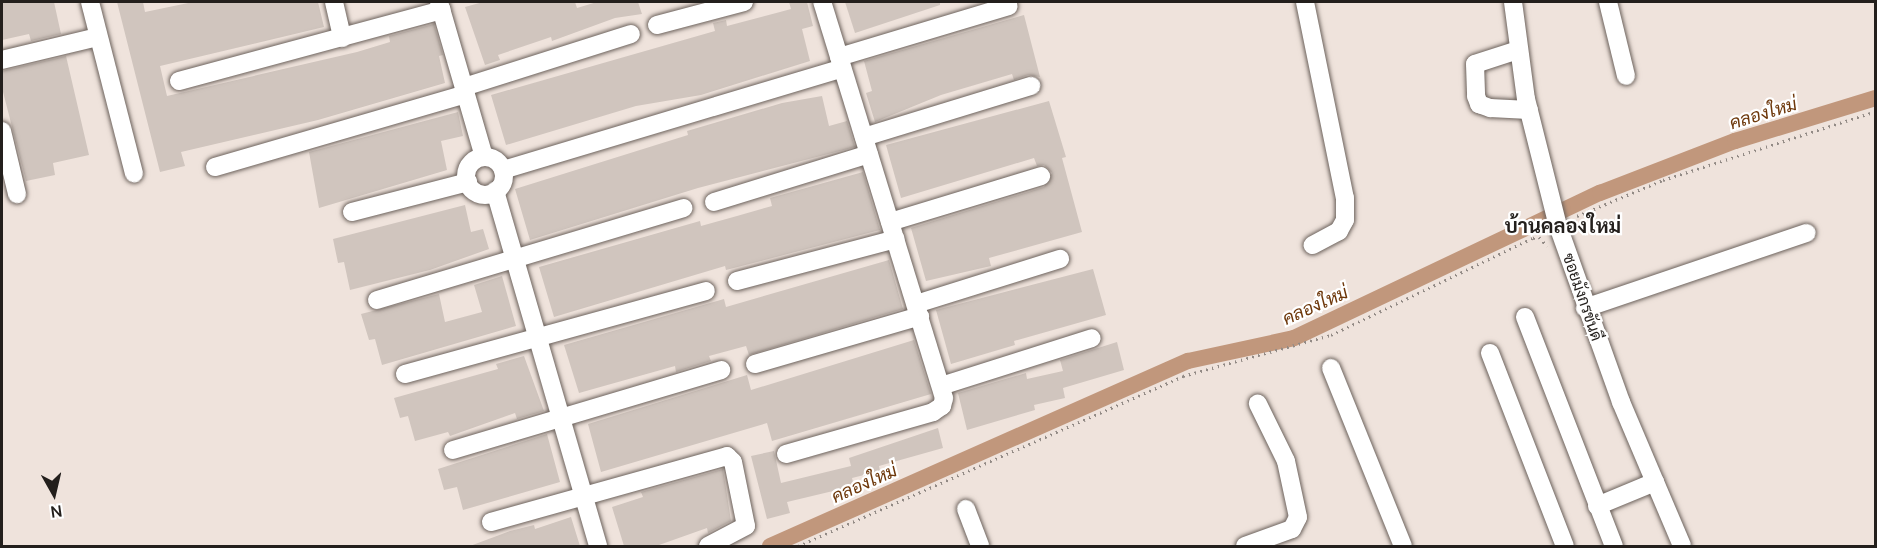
<!DOCTYPE html>
<meta charset="utf-8">
<style>
body{margin:0}
#map{position:relative;width:1877px;height:548px;overflow:hidden;background:#efe3dc;font-family:Manrope,Sarabun,sans-serif}
div>[style]{position:absolute}
.canal>*{height:16px;margin:-8px;padding:0 8px;transform-origin:8px;border-radius:8px;background:#c1977c}
.building>*{inset:0;background:#d0c5be}
.path>*{height:3px;margin-top:-1.5px;transform-origin:0;background:repeating-linear-gradient(90deg,#928a85 0 1.5px,transparent 0 6px)}
.roads{filter:drop-shadow(0 0 2px #6c625c) drop-shadow(0 0 2px #6c625c)}
.minor>*{height:18px;margin:-9px;padding:0 9px;transform-origin:9px;border-radius:9px;background:#fff}
.minor>.ring{margin:-9px;padding:0;box-sizing:content-box;background:none;border:18px solid #fff;border-radius:50%}
span{translate:-50% -50%;white-space:nowrap;text-align:center;line-height:1.15;-webkit-text-stroke:4.5px #fff;paint-order:stroke}
.street-label{font-size:16px;color:#231f1c}
.water-label{font-size:18px;color:#6d370a;font-style:italic}
.quarter-label{font-size:20px;color:#231f1c;font-weight:700}
.frame{position:absolute;inset:0;border:3px solid #231f1c;pointer-events:none}
.north{position:absolute;left:24px;top:464px;width:60px;height:60px;-webkit-text-stroke:4px #fff;paint-order:stroke;rotate:172deg;font-size:16px;font-weight:700;line-height:24px;text-align:center;color:#231f1c}
.north::after{content:'';display:block;margin:auto;width:21px;height:27px;background:#231f1c;clip-path:polygon(50% 0,100% 100%,50% 72%,0 100%)}
</style>
<div id="map">
<div class="canal">
<div style="left:770px;top:546px;width:457px;rotate:-23.9deg"></div>
<div style="left:1188px;top:361px;width:108px;rotate:-12.2deg"></div>
<div style="left:1294px;top:338px;width:339px;rotate:-25.4deg"></div>
<div style="left:1600px;top:193px;width:145px;rotate:-21.1deg"></div>
<div style="left:1735px;top:141px;width:147px;rotate:-17deg"></div>
</div>
<div class="building">
<div style="clip-path:polygon(2px 2px,54px 2px,61px 34px,31px 41px,29px 34px,2px 40px)"></div>
<div style="clip-path:polygon(117px 2px,143px 2px,145px 12px,193px 2px,318px 2px,324px 27px,160px 66px,167px 96px,357px 52px,390px 42px,389px 36px,434px 24px,443px 55px,439px 56px,445px 83px,318px 120px,181px 152px,185px 166px,160px 172px)"></div>
<div style="clip-path:polygon(483px 2px,575px 2px,577px 8px,597px 2px,638px 2px,642px 14px,615px 18px,552px 41px,551px 37px,498px 55px,500px 60px,485px 65px,465px 7px)"></div>
<div style="clip-path:polygon(789px 2px,807px 2px,813px 26px,802px 29px,810px 61px,701px 95px,636px 106px,506px 145px,491px 95px,715px 31px,713px 23px,726px 20px,727px 26px,780px 12px,791px 9px)"></div>
<div style="clip-path:polygon(845px 2px,940px 2px,940px 5px,855px 33px)"></div>
<div style="clip-path:polygon(1024px 15px,1040px 77px,1028px 75px,1014px 80px,1012px 74px,941px 95px,875px 122px,866px 93px,872px 91px,864px 61px)"></div>
<div style="clip-path:polygon(66px 56px,89px 155px,53px 163px,55px 175px,26px 181px,2px 88px,2px 71px)"></div>
<div style="clip-path:polygon(822px 96px,829px 126px,847px 121px,855px 147px,698px 188px,530px 240px,515px 189px,688px 135px,687px 131px,782px 103px)"></div>
<div style="clip-path:polygon(1049px 101px,1066px 157px,1062px 158px,1082px 232px,989px 258px,991px 266px,926px 281px,911px 228px,1044px 187px,1052px 173px,1044px 165px,1037px 166px,1034px 158px,901px 198px,886px 145px)"></div>
<div style="clip-path:polygon(458px 112px,463px 136px,441px 141px,447px 170px,319px 208px,309px 152px)"></div>
<div style="clip-path:polygon(863px 172px,880px 230px,726px 270px,725px 266px,554px 317px,539px 267px,700px 221px,701px 226px,737px 216px,772px 206px,770px 198px)"></div>
<div style="clip-path:polygon(465px 205px,471px 232px,483px 229px,489px 249px,430px 270px,350px 290px,344px 262px,338px 263px,333px 239px)"></div>
<div style="clip-path:polygon(889px 260px,903px 309px,749px 355px,746px 346px,709px 356px,711px 361px,676px 372px,675px 366px,579px 393px,564px 345px,724px 299px,726px 307px)"></div>
<div style="clip-path:polygon(1093px 269px,1106px 315px,1014px 341px,1015px 345px,951px 364px,936px 310px)"></div>
<div style="clip-path:polygon(502px 276px,516px 326px,382px 365px,375px 339px,369px 340px,361px 314px,439px 294px,445px 322px,482px 312px,474px 285px)"></div>
<div style="clip-path:polygon(914px 340px,931px 394px,772px 441px,767px 423px,601px 472px,588px 424px,747px 375px,751px 390px)"></div>
<div style="clip-path:polygon(1117px 342px,1124px 370px,1063px 388px,1065px 398px,1034px 405px,1035px 410px,967px 430px,958px 393px,1026px 373px,1027px 379px,1063px 371px,1060px 360px)"></div>
<div style="clip-path:polygon(524px 356px,544px 411px,517px 419px,515px 413px,450px 436px,448px 432px,415px 441px,408px 416px,400px 418px,394px 398px,498px 369px,496px 364px)"></div>
<div style="clip-path:polygon(938px 428px,943px 448px,879px 466px,880px 471px,852px 478px,854px 486px,787px 502px,790px 513px,767px 519px,751px 456px,774px 451px,781px 483px,851px 466px,849px 458px)"></div>
<div style="clip-path:polygon(547px 434px,560px 482px,463px 510px,457px 487px,444px 490px,438px 469px)"></div>
<div style="clip-path:polygon(723px 469px,731px 521px,708px 533px,707px 528px,659px 545px,624px 546px,612px 507px,643px 497px,641px 492px)"></div>
<div style="clip-path:polygon(571px 517px,580px 546px,470px 546px,510px 531px,534px 525px,535px 529px)"></div>
</div>
<div class="path">
<div style="left:1575px;top:221px;width:5px;rotate:-68deg"></div>
<div style="left:1577px;top:216px;width:93px;rotate:-22.7deg"></div>
<div style="left:1663px;top:180px;width:224px;rotate:-17.9deg"></div>
<div style="left:798px;top:546px;width:421px;rotate:-23.8deg"></div>
<div style="left:1183px;top:376px;width:154px;rotate:-15.5deg"></div>
<div style="left:1331px;top:335px;width:224px;rotate:-25.7deg"></div>
<div style="left:1533px;top:238px;width:6px;rotate:-9deg"></div>
<div style="left:1539px;top:237px;width:12px;rotate:48deg"></div>
</div>
<div class="roads">
<div class="minor">
<div style="left:90px;top:2px;width:177px;rotate:75.6deg"></div>
<div style="left:334px;top:2px;width:37px;rotate:77deg"></div>
<div style="left:439px;top:2px;width:161px;rotate:73.8deg"></div>
<div style="left:1305px;top:2px;width:200px;rotate:78.5deg"></div>
<div style="left:1345px;top:198px;width:22px;rotate:90deg"></div>
<div style="left:1345px;top:220px;width:13px;rotate:119deg"></div>
<div style="left:1339px;top:231px;width:30px;rotate:152deg"></div>
<div style="left:1513px;top:2px;width:98px;rotate:82.4deg"></div>
<div style="left:1526px;top:99px;width:131px;rotate:75.9deg"></div>
<div style="left:1558px;top:226px;width:187px;rotate:70.3deg"></div>
<div style="left:1621px;top:402px;width:156px;rotate:67deg"></div>
<div style="left:1608px;top:2px;width:76px;rotate:76.3deg"></div>
<div style="left:657px;top:25px;width:90px;rotate:-14.8deg"></div>
<div style="left:1518px;top:50px;width:45px;rotate:162deg"></div>
<div style="left:1475px;top:64px;width:32px;rotate:88deg"></div>
<div style="left:1476px;top:96px;width:9px;rotate:69deg"></div>
<div style="left:1479px;top:104px;width:12px;rotate:20deg"></div>
<div style="left:1490px;top:108px;width:39px;rotate:3deg"></div>
<div style="left:839px;top:57px;width:177px;rotate:-16.7deg"></div>
<div style="left:2px;top:60px;width:99px;rotate:-13.5deg"></div>
<div style="left:179px;top:81px;width:272px;rotate:-15.1deg"></div>
<div style="left:464px;top:87px;width:175px;rotate:-17.6deg"></div>
<div style="left:2px;top:131px;width:65px;rotate:76.6deg"></div>
<div style="left:864px;top:137px;width:175px;rotate:-17deg"></div>
<div class="ring" style="left:466px;top:157px;width:20px;height:20px"></div>
<div style="left:215px;top:167px;width:261px;rotate:-16.2deg"></div>
<div style="left:503px;top:170px;width:354px;rotate:-16.7deg"></div>
<div style="left:495px;top:191px;width:370px;rotate:73.8deg"></div>
<div style="left:714px;top:202px;width:162px;rotate:-17.2deg"></div>
<div style="left:352px;top:212px;width:120px;rotate:-14.5deg"></div>
<div style="left:890px;top:222px;width:158px;rotate:-16.9deg"></div>
<div style="left:737px;top:281px;width:164px;rotate:-14.8deg"></div>
<div style="left:377px;top:300px;width:320px;rotate:-16.7deg"></div>
<div style="left:916px;top:304px;width:151px;rotate:-17.4deg"></div>
<div style="left:1585px;top:308px;width:234px;rotate:-18.7deg"></div>
<div style="left:1525px;top:317px;width:246px;rotate:68.8deg"></div>
<div style="left:1490px;top:353px;width:207px;rotate:68.8deg"></div>
<div style="left:755px;top:364px;width:172px;rotate:-16.2deg"></div>
<div style="left:1331px;top:368px;width:192px;rotate:68deg"></div>
<div style="left:405px;top:374px;width:312px;rotate:-15.4deg"></div>
<div style="left:941px;top:386px;width:158px;rotate:-17.6deg"></div>
<div style="left:453px;top:450px;width:280px;rotate:-16.6deg"></div>
<div style="left:786px;top:454px;width:153px;rotate:-15.9deg"></div>
<div style="left:933px;top:412px;width:11px;rotate:-34deg"></div>
<div style="left:942px;top:406px;width:8px;rotate:-76deg"></div>
<div style="left:944px;top:398px;width:414px;rotate:-107.1deg"></div>
<div style="left:1597px;top:506px;width:63px;rotate:-22.5deg"></div>
<div style="left:966px;top:509px;width:40px;rotate:69deg"></div>
<div style="left:491px;top:522px;width:245px;rotate:-15.6deg"></div>
<div style="left:727px;top:456px;width:8px;rotate:45deg"></div>
<div style="left:733px;top:462px;width:65px;rotate:78.5deg"></div>
<div style="left:746px;top:526px;width:43px;rotate:152.2deg"></div>
<div style="left:1245px;top:546px;width:50px;rotate:-19.9deg"></div>
<div style="left:1292px;top:529px;width:13px;rotate:-63deg"></div>
<div style="left:1298px;top:517px;width:57px;rotate:-102.1deg"></div>
<div style="left:1286px;top:461px;width:64px;rotate:-116.2deg"></div>
</div>
</div>
<div class="street-label">
<span style="left:1583px;top:297px;rotate:71deg">ซอยมังกรขันดี</span>
</div>
<div class="water-label">
<span style="left:1763px;top:113px;rotate:-17deg">คลองใหม่</span>
<span style="left:1315px;top:305px;rotate:-24deg">คลองใหม่</span>
<span style="left:864px;top:483px;rotate:-24deg">คลองใหม่</span>
</div>
<div class="quarter-label">
<span style="left:1563px;top:225px">บ้านคลองใหม่</span>
</div>
<div class="frame"></div>
<div class="north">N</div>
</div>
